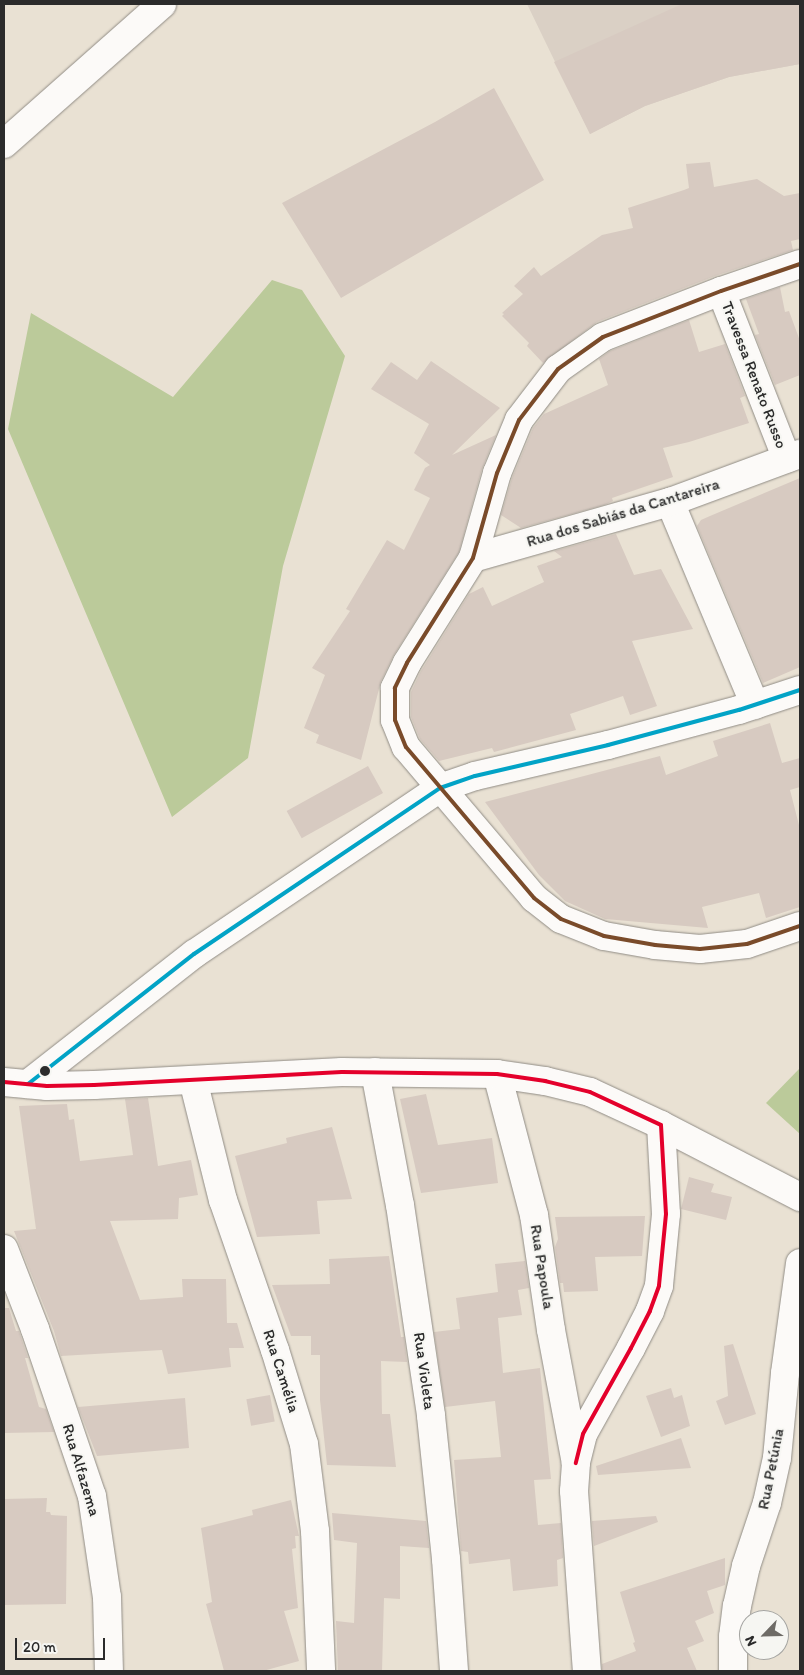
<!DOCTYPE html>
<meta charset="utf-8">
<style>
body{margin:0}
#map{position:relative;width:804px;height:1675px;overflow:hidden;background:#e9e1d3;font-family:Itim,sans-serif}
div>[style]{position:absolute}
.industrial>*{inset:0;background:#dad0c5}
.forest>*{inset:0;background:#bbca9a}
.building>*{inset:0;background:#d7cac1;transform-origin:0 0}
.roads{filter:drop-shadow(0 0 1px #908c85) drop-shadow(0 0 1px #908c85)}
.minor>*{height:28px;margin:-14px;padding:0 14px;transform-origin:14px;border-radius:14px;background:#fcfaf8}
.bus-1>*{height:4px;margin:-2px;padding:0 2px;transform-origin:2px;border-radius:2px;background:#02a3c6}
.bus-2>*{height:4px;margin:-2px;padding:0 2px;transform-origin:2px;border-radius:2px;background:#7a4b2a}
.bus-3>*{height:4px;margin:-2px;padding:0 2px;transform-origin:2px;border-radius:2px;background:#e4002b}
.dots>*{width:14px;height:14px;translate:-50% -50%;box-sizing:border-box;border:2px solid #f6f6f2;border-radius:50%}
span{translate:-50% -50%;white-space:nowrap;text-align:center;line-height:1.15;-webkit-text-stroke:4px #f6f6f2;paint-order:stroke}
.street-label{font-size:16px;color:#2b2b2b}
.frame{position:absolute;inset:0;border:5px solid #2b2b2b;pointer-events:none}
.north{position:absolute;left:739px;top:1610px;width:50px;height:50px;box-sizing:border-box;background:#f6f6f2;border:1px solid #a5a5a2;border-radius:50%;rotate:246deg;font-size:14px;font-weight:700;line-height:20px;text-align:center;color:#2b2b2b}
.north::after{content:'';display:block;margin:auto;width:18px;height:22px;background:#6e6b66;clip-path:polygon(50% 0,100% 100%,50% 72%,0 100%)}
.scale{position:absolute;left:15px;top:1638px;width:90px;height:22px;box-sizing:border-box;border:2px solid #2b2b2b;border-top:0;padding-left:6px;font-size:15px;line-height:18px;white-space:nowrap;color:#2b2b2b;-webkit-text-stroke:4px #f6f6f2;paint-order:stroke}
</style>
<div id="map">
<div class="industrial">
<div style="clip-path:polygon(527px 4px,800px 4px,800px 64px,729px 77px,645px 106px,590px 134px)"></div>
</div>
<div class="forest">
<div style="clip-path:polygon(272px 280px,302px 290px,345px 356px,283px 566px,248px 758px,172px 817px,8px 429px,31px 313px,173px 397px)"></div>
<div style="clip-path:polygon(800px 1068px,800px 1134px,766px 1103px)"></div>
</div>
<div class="building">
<div style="clip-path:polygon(682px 4px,800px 4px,800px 64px,729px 77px,645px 106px,590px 134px,554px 62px)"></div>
<div style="clip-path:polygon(494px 88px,544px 180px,341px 298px,282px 203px,435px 122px)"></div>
<div style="clip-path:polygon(710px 162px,714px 187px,757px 179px,784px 196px,800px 193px,800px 239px,791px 241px,793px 250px,715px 276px,597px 322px,543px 363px,527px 346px,529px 343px,502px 316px,504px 314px,502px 313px,523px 294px,514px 286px,534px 267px,541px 276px,602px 235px,633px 228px,628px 208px,684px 190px,689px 188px,686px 164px)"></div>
<div style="clip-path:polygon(780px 287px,785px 312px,789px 311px,800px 341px,800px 375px,775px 385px,755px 335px,759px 334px,746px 299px)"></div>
<div style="clip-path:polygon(689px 320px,699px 352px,725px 344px,745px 396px,740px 398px,749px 423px,689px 442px,663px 448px,673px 477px,612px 498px,613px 501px,604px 505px,521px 528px,501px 515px,512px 478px,533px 428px,544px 414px,608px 385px,599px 359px,610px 351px)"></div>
<div style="clip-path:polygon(431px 361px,500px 408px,452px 455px,496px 435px,482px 469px,459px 552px,394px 655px,381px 681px,361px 760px,316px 743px,319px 735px,304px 728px,325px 675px,312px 668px,350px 611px,346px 609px,387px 540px,404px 550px,430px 498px,414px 490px,425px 468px,430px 465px,414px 453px,429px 424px,371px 389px,391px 362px,417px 380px)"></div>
<div style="clip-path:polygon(800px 478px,800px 667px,763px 683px,697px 526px,701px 520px,710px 516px)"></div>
<div style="clip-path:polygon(616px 534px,634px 575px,661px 569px,693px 629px,632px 641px,657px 706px,630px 715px,623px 696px,570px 714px,576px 730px,494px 752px,492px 748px,439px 761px,420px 739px,411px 717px,411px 692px,421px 671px,469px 594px,483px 587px,492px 606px,544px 582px,537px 566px,562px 557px,554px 551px)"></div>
<div style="clip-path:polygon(770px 723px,782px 763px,800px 758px,800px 787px,790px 790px,800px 829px,800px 907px,766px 918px,759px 893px,702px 907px,708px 928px,605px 919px,565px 901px,539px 875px,485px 802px,660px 756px,666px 775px,718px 756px,713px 741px)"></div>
<div style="left:368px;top:766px;width:31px;height:93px;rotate:61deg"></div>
<div style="clip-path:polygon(426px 1094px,438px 1145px,492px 1138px,498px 1183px,421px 1193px,400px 1099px)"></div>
<div style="clip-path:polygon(148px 1098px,158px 1166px,191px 1160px,198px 1195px,179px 1198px,178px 1219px,110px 1221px,140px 1300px,183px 1297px,182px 1279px,226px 1279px,227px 1323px,237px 1323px,244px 1348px,229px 1348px,231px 1367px,168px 1374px,162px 1350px,61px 1356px,54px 1331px,14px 1231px,36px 1229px,19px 1106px,67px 1104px,69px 1120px,74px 1119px,80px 1161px,133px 1155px,125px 1099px)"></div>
<div style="clip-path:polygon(332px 1127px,352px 1199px,317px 1201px,320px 1234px,257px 1237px,235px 1156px,287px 1143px,286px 1138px)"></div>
<div style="clip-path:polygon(689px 1177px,714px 1184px,711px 1192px,732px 1197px,726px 1220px,681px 1209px)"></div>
<div style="clip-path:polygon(645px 1216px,642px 1256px,595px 1257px,598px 1291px,564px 1292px,563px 1283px,560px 1283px,555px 1247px,558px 1239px,555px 1217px)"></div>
<div style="clip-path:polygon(389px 1256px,401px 1337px,404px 1337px,407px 1362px,381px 1361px,382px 1414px,390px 1414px,396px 1467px,327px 1465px,320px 1400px,320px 1355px,311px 1355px,311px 1336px,291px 1336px,272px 1285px,330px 1284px,329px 1259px)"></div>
<div style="clip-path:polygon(525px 1261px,529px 1288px,518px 1290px,522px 1315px,498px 1318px,503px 1373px,540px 1368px,551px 1479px,534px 1480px,538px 1525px,561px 1523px,563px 1558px,557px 1560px,558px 1586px,513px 1591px,510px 1559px,469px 1564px,468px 1552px,461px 1551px,454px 1460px,501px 1457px,495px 1401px,445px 1407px,434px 1332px,460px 1329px,456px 1298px,498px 1292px,495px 1264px)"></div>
<div style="clip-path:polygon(4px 1308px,9px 1308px,16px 1331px,19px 1331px,28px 1358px,25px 1358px,39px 1407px,46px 1409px,54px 1432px,4px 1433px)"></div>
<div style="clip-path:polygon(733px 1344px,756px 1414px,725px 1425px,716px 1401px,728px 1396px,724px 1346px)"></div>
<div style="clip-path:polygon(671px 1388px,674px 1398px,682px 1395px,690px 1426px,661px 1437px,646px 1396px)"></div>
<div style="left:270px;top:1395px;width:27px;height:24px;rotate:80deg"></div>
<div style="clip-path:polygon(185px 1398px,189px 1448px,97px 1456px,78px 1407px)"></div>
<div style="clip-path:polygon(681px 1438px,691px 1468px,598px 1475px,596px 1466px)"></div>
<div style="clip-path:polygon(47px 1498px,46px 1512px,50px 1512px,51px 1515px,67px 1516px,66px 1604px,4px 1605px,4px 1499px)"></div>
<div style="clip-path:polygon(291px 1500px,299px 1536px,295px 1536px,296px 1548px,292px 1549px,298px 1608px,284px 1611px,299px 1661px,263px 1671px,224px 1671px,206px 1604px,212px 1602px,201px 1528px,253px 1515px,252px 1510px)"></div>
<div style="clip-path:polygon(332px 1513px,426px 1521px,429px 1548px,400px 1546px,400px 1599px,384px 1598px,382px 1671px,338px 1671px,336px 1621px,354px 1623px,357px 1543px,334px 1540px)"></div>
<div style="clip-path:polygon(656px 1516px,658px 1522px,594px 1546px,592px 1521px)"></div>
<div style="clip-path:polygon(725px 1558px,725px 1585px,707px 1591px,714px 1613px,695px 1621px,704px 1641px,687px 1648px,697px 1671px,602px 1671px,602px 1664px,636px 1651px,633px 1643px,635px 1642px,620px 1592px)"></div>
</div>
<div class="roads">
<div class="minor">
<div style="left:4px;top:144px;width:211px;rotate:-41.5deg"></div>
<div style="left:800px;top:264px;width:83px;rotate:161.1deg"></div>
<div style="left:721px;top:291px;width:127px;rotate:158.7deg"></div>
<div style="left:603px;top:337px;width:55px;rotate:144.6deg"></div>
<div style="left:558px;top:369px;width:64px;rotate:127.4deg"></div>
<div style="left:519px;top:420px;width:57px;rotate:112.5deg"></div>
<div style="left:497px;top:473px;width:88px;rotate:105.8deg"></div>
<div style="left:473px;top:558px;width:124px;rotate:122.2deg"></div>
<div style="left:407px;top:663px;width:28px;rotate:116deg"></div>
<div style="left:395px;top:688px;width:32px;rotate:90deg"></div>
<div style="left:395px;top:720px;width:29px;rotate:68deg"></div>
<div style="left:406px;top:747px;width:198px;rotate:49.7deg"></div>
<div style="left:534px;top:898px;width:34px;rotate:38deg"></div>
<div style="left:561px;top:919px;width:46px;rotate:21.6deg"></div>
<div style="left:604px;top:936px;width:52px;rotate:10deg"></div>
<div style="left:655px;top:945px;width:45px;rotate:5.1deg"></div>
<div style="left:700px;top:949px;width:47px;rotate:-6.1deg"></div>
<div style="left:747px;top:944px;width:56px;rotate:-18.8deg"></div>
<div style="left:721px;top:291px;width:180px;rotate:68.6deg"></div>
<div style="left:670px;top:502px;width:220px;rotate:67.3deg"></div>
<div style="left:473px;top:558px;width:205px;rotate:-15.9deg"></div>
<div style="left:670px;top:502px;width:139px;rotate:-20.3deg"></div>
<div style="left:375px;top:1072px;width:135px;rotate:79.4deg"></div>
<div style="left:400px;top:1205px;width:213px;rotate:81.6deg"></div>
<div style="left:431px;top:1416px;width:144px;rotate:84deg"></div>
<div style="left:446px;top:1559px;width:112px;rotate:85.9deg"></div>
<div style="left:497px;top:1074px;width:146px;rotate:75.3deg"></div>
<div style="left:534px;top:1215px;width:116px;rotate:81.6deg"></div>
<div style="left:551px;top:1330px;width:135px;rotate:79.4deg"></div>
<div style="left:576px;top:1463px;width:28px;rotate:94deg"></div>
<div style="left:574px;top:1491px;width:180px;rotate:85.9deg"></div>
<div style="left:193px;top:1080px;width:124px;rotate:76deg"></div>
<div style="left:223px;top:1200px;width:159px;rotate:70.9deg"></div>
<div style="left:275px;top:1350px;width:98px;rotate:72.9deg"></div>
<div style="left:304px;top:1444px;width:88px;rotate:82.8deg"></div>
<div style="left:315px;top:1531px;width:140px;rotate:87.5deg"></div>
<div style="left:4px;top:1082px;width:43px;rotate:5.3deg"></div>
<div style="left:47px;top:1086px;width:47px;rotate:-1.2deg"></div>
<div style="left:94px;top:1085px;width:248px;rotate:-3deg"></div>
<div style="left:342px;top:1072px;width:155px;rotate:0.7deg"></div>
<div style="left:497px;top:1074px;width:49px;rotate:8.3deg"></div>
<div style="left:545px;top:1081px;width:46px;rotate:13.7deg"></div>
<div style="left:590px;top:1092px;width:78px;rotate:24.9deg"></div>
<div style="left:661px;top:1125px;width:89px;rotate:86.8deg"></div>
<div style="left:666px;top:1214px;width:72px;rotate:95.6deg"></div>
<div style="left:659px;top:1286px;width:27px;rotate:110deg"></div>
<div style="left:650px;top:1311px;width:42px;rotate:117.2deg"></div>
<div style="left:631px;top:1348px;width:98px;rotate:119.2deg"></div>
<div style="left:583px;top:1434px;width:30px;rotate:104deg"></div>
<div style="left:28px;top:1084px;width:211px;rotate:-38.1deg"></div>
<div style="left:194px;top:954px;width:297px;rotate:-34deg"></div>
<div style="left:440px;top:788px;width:37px;rotate:-19deg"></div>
<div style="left:475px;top:776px;width:137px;rotate:-13.1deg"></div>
<div style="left:608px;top:745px;width:136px;rotate:-15deg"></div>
<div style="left:739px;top:710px;width:64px;rotate:-18.2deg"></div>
<div style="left:661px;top:1125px;width:157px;rotate:27.4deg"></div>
<div style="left:4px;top:1249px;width:86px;rotate:68.8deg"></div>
<div style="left:35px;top:1329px;width:176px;rotate:71.2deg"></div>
<div style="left:92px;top:1496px;width:102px;rotate:81.6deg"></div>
<div style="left:107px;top:1597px;width:74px;rotate:88.5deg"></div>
<div style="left:733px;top:1671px;width:34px;rotate:-90deg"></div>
<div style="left:733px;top:1637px;width:31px;rotate:-83deg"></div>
<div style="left:737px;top:1606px;width:41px;rotate:-77.3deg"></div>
<div style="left:746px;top:1566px;width:66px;rotate:-71.6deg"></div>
<div style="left:767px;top:1503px;width:46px;rotate:-77.5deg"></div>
<div style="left:777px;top:1458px;width:85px;rotate:-84.6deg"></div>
<div style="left:785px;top:1373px;width:111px;rotate:-82.2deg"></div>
</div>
</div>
<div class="bus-1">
<div style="left:28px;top:1084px;width:211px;rotate:-38.1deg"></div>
<div style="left:194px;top:954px;width:297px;rotate:-34deg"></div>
<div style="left:440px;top:788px;width:37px;rotate:-19deg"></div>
<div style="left:475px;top:776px;width:137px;rotate:-13.1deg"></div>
<div style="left:608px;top:745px;width:136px;rotate:-15deg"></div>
<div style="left:739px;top:710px;width:64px;rotate:-18.2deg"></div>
</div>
<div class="bus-2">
<div style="left:800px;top:264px;width:83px;rotate:161.1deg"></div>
<div style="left:721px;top:291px;width:127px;rotate:158.7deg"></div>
<div style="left:603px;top:337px;width:55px;rotate:144.6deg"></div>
<div style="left:558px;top:369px;width:64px;rotate:127.4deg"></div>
<div style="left:519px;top:420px;width:57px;rotate:112.5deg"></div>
<div style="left:497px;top:473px;width:88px;rotate:105.8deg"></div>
<div style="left:473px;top:558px;width:124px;rotate:122.2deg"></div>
<div style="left:407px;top:663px;width:28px;rotate:116deg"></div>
<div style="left:395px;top:688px;width:32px;rotate:90deg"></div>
<div style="left:395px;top:720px;width:29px;rotate:68deg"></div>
<div style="left:406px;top:747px;width:198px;rotate:49.7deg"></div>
<div style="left:534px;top:898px;width:34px;rotate:38deg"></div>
<div style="left:561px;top:919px;width:46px;rotate:21.6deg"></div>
<div style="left:604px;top:936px;width:52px;rotate:10deg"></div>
<div style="left:655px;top:945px;width:45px;rotate:5.1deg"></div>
<div style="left:700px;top:949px;width:47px;rotate:-6.1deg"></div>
<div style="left:747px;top:944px;width:56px;rotate:-18.8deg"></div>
</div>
<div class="bus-3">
<div style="left:4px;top:1082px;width:43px;rotate:5.3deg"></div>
<div style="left:47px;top:1086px;width:47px;rotate:-1.2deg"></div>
<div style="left:94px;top:1085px;width:248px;rotate:-3deg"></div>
<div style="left:342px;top:1072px;width:155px;rotate:0.7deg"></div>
<div style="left:497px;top:1074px;width:49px;rotate:8.3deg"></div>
<div style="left:545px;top:1081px;width:46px;rotate:13.7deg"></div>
<div style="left:590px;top:1092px;width:78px;rotate:24.9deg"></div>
<div style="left:661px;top:1125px;width:89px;rotate:86.8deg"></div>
<div style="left:666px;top:1214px;width:72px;rotate:95.6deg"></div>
<div style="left:659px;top:1286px;width:27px;rotate:110deg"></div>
<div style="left:650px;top:1311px;width:42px;rotate:117.2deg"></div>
<div style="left:631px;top:1348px;width:98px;rotate:119.2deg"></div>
<div style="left:583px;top:1434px;width:30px;rotate:104deg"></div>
</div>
<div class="dots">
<div style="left:45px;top:1071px;background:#2b2b2b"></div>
</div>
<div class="street-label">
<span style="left:754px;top:375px;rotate:69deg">Travessa Renato Russo</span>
<span style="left:623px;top:513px;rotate:-17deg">Rua dos Sabiás da Cantareira</span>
<span style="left:542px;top:1267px;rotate:81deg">Rua Papoula</span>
<span style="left:281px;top:1371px;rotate:72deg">Rua Camélia</span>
<span style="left:424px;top:1371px;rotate:82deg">Rua Violeta</span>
<span style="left:771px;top:1469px;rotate:-79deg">Rua Petúnia</span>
<span style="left:81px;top:1470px;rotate:73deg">Rua Alfazema</span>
</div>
<div class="frame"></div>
<div class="north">N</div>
<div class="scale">20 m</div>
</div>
